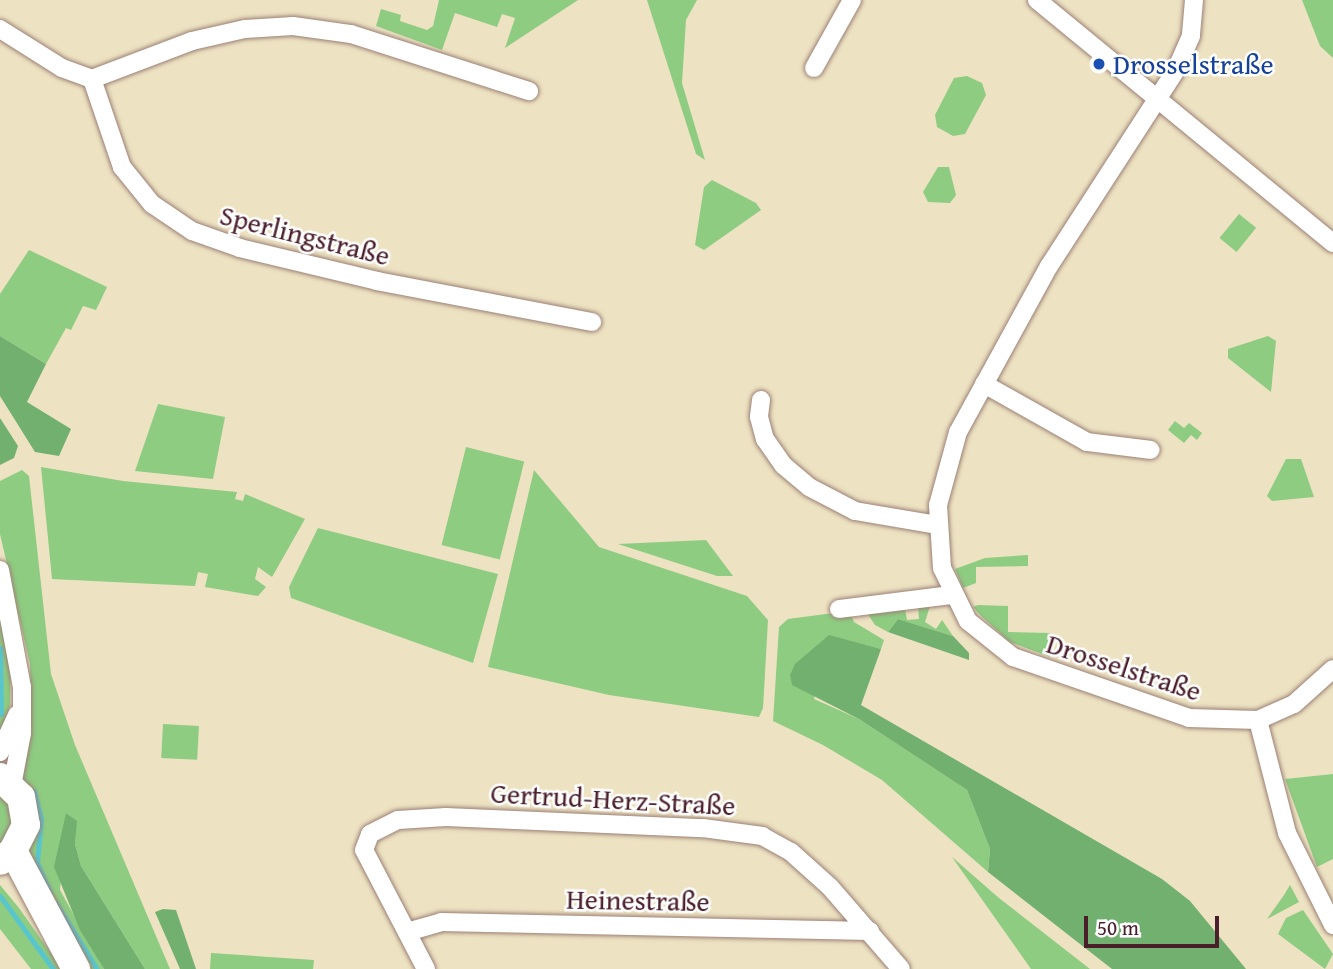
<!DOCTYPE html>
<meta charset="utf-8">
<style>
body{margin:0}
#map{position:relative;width:1333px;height:969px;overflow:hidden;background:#ede2c2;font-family:"Gentium Book Plus",serif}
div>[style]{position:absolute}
.green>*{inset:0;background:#8ecc82;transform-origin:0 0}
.forest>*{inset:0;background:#72b070}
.stream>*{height:5px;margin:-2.5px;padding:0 2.5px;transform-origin:2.5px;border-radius:2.5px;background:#59c6cd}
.roads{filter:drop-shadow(0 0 2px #9c8076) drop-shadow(0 0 2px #9c8076)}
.street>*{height:18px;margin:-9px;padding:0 9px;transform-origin:9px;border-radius:9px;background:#fff}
.primary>*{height:28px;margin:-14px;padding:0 14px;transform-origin:14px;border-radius:14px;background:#fff}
.dots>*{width:19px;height:19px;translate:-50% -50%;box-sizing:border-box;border:4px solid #fff;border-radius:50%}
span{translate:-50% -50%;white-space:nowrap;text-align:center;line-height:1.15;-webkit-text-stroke:5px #fff;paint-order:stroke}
.transit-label{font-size:28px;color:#164399}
.left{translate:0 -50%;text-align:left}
.street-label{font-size:28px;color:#4a1f2b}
.scale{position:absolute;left:1084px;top:916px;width:135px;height:32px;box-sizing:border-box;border:4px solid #4a1f2b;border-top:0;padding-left:9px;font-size:21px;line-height:24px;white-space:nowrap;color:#4a1f2b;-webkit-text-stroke:5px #fff;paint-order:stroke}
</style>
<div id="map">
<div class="green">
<div style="clip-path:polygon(439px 0,578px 0,505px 48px,515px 18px,502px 14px,497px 27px,455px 13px,442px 50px,376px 26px,381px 9px,401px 15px,400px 21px,427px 30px,433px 26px)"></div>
<div style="clip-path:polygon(647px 0,697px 0,686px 20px,682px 83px,705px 160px,696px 154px)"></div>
<div style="clip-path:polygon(1302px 0,1333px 0,1333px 58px,1320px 46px)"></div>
<div style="clip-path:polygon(967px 76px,982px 83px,986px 95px,965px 134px,953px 136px,937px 127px,935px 115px,954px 78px)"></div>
<div style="clip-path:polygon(938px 167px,949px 167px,956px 195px,950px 203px,928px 202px,923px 192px)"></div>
<div style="clip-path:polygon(712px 180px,756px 203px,761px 210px,704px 250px,695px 245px,704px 187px)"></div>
<div style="left:1239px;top:214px;width:22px;height:31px;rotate:39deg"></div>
<div style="clip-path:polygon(29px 250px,107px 287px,96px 310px,83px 306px,71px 330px,66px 328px,46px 364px,0 336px,0 294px)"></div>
<div style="clip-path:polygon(1268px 336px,1276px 341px,1271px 392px,1228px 358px,1228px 349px)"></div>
<div style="clip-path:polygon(158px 404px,225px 417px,213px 479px,135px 471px)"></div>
<div style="clip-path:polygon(1175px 421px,1184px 428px,1189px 423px,1202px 433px,1197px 440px,1191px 435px,1184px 443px,1168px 430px)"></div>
<div style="left:466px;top:447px;width:60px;height:101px;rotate:14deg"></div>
<div style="clip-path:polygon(1286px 459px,1301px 459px,1314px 497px,1272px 501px,1267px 496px)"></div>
<div style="clip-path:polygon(41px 467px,123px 481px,237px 492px,235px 499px,243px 501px,245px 494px,305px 519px,272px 577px,258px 567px,255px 579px,266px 587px,258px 596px,205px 587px,208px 574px,198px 572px,195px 586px,52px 579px)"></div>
<div style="clip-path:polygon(22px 470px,29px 476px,51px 674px,75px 745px,170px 969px,145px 969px,81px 866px,75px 844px,76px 821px,66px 813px,60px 890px,104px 969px,88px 969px,27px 862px,21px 777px,31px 711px,30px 664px,0 534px,0 481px)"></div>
<div style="clip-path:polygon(534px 470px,599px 547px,747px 596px,768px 620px,763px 708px,759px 717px,609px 695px,488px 667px)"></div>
<div style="clip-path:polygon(318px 528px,498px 574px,473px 663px,291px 598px,289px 587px)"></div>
<div style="clip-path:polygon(706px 540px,733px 576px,717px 576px,618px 544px)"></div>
<div style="clip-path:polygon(1028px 555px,1028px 566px,976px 567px,976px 583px,963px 588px,955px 569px,985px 558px)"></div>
<div style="clip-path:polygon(978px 605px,1008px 606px,1008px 632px,1050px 633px,1050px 657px,1010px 642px,981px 616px,973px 607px)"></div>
<div style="clip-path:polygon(930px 606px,925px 622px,936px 629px,942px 620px,953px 636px,898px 619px,888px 632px,875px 625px,867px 613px,905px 609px,907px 620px,919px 619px,918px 607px)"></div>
<div style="clip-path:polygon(0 611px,11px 662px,10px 706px,0 735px)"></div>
<div style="clip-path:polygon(841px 612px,851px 615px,854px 622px,884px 640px,881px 649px,829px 636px,814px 699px,859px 719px,967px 790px,990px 849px,988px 872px,882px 780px,823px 745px,773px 721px,779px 627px,788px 619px)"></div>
<div style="left:163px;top:724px;width:36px;height:34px;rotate:3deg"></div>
<div style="clip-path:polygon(1333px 774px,1333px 859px,1317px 867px,1285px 779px)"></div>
<div style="clip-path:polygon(0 793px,10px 805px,12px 825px,0 845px)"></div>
<div style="clip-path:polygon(952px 857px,999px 898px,1090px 969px,1031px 969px)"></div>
<div style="clip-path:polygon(0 885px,19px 908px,62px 969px,31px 969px,0 929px)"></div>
<div style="clip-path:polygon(1290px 885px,1299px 902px,1267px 919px,1284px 895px)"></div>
<div style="clip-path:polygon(1303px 910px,1333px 954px,1325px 969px,1278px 934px,1286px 918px)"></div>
<div style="clip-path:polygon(211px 953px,314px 960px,313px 969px,210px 969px)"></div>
</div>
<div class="forest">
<div style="clip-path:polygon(0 336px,46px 364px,27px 402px,71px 429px,59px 456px,35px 452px,0 396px)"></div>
<div style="clip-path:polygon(0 418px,18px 446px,14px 458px,0 465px)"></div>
<div style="clip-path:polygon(898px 619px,953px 636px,969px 653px,969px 660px,888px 632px)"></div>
<div style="clip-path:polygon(829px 635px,881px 649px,861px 705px,1162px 879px,1190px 901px,1246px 969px,1112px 969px,988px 872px,990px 849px,967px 790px,859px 719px,792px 685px,790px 675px,795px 664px)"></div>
<div style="clip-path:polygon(66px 813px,77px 821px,75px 844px,81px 866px,145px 969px,104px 969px,80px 930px,54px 867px)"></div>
<div style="clip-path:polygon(163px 909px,176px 910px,196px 969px,180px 969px,155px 912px)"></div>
</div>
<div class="stream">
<div style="left:0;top:648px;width:66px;rotate:89.1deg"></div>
<div style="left:34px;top:791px;width:29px;rotate:76deg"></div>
<div style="left:41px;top:819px;width:44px;rotate:95.2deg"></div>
<div style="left:37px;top:863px;width:32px;rotate:66deg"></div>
<div style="left:0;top:896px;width:90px;rotate:54deg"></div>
<div style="left:56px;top:903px;width:78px;rotate:58.2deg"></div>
</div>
<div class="roads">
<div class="street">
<div style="left:1037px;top:0;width:383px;rotate:39.4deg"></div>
<div style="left:1194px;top:0;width:36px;rotate:95deg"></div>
<div style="left:1191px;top:36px;width:37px;rotate:114deg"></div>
<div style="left:1176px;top:70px;width:234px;rotate:122.9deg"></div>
<div style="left:1049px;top:266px;width:189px;rotate:118.7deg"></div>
<div style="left:958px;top:432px;width:76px;rotate:105.3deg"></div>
<div style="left:938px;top:505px;width:63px;rotate:86.4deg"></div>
<div style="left:942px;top:568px;width:59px;rotate:63.9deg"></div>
<div style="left:968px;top:621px;width:58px;rotate:38.7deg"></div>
<div style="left:1013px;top:657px;width:186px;rotate:19.1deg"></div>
<div style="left:1189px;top:718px;width:69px;rotate:1.7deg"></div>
<div style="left:1258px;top:720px;width:39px;rotate:-24deg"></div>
<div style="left:1294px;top:704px;width:52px;rotate:-41.9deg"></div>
<div style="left:0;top:29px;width:73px;rotate:32.2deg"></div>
<div style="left:62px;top:68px;width:32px;rotate:20deg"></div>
<div style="left:92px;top:79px;width:107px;rotate:-20.8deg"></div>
<div style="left:192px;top:41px;width:54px;rotate:-12.8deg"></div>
<div style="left:245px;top:29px;width:48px;rotate:-3.6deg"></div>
<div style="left:293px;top:26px;width:59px;rotate:7.9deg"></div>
<div style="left:351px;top:34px;width:187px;rotate:17.8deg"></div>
<div style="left:814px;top:68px;width:78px;rotate:-60.8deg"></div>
<div style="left:92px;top:79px;width:93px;rotate:71.2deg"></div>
<div style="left:122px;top:167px;width:48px;rotate:51deg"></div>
<div style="left:152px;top:204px;width:48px;rotate:34deg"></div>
<div style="left:192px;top:231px;width:51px;rotate:19.5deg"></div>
<div style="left:240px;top:248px;width:141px;rotate:13.5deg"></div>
<div style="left:377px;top:281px;width:219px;rotate:10.8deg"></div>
<div style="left:984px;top:384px;width:118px;rotate:29.4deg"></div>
<div style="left:1087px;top:442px;width:64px;rotate:7.1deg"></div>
<div style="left:761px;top:400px;width:17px;rotate:97deg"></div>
<div style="left:759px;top:417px;width:23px;rotate:75deg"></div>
<div style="left:765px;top:439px;width:32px;rotate:55deg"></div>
<div style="left:783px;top:465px;width:34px;rotate:40deg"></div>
<div style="left:809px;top:487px;width:52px;rotate:27.6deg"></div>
<div style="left:855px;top:511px;width:83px;rotate:9.7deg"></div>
<div style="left:0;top:570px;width:119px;rotate:79.4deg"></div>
<div style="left:22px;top:687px;width:46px;rotate:90deg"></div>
<div style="left:22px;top:733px;width:54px;rotate:100.7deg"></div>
<div style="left:839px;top:609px;width:114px;rotate:-7.1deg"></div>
<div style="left:1258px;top:720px;width:117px;rotate:75.6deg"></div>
<div style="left:1287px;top:833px;width:103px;rotate:63.4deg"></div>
<div style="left:0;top:752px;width:41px;rotate:-65.3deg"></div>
<div style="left:407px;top:932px;width:35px;rotate:-16deg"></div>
<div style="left:441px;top:922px;width:429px;rotate:1.2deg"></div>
<div style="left:426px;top:969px;width:134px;rotate:-117.5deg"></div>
<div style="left:364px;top:850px;width:17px;rotate:-69deg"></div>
<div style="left:370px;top:834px;width:31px;rotate:-27deg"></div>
<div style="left:398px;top:820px;width:48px;rotate:-3.6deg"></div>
<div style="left:446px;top:817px;width:257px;rotate:2.5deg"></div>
<div style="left:703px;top:828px;width:60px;rotate:7.7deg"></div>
<div style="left:762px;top:836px;width:33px;rotate:29deg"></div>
<div style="left:791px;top:852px;width:52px;rotate:41.9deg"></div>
<div style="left:830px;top:887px;width:108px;rotate:49.1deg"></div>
</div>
<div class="primary">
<div style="left:0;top:777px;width:29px;rotate:44deg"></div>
<div style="left:21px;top:797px;width:28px;rotate:80deg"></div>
<div style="left:26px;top:825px;width:29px;rotate:117deg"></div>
<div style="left:13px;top:851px;width:16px;rotate:142deg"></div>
<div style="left:13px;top:851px;width:134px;rotate:61.9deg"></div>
</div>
</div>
<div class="dots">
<div style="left:1099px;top:64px;background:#1a4fb4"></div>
</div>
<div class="transit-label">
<span class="left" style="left:1113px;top:64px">Drosselstraße</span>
</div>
<div class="street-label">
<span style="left:305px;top:235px;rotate:14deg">Sperlingstraße</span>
<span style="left:1124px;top:667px;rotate:18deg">Drosselstraße</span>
<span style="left:613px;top:799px;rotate:3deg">Gertrud-Herz-Straße</span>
<span style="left:638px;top:900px;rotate:1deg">Heinestraße</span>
</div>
<div class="scale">50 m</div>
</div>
